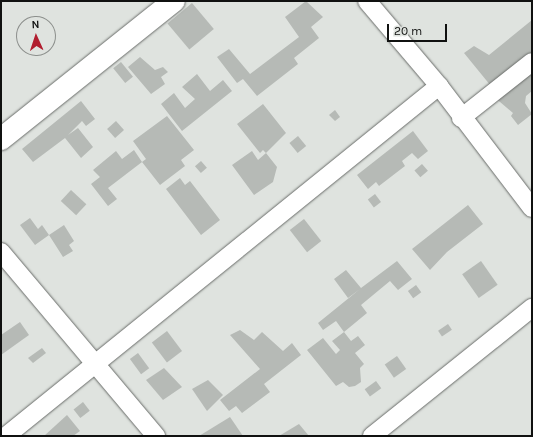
<!DOCTYPE html>
<style>
body{margin:0}
#map{position:relative;width:533px;height:437px;overflow:hidden;background:#dfe3df;font-family:Karla,sans-serif}
div>[style]{position:absolute}
.building>*{inset:0;background:#b6bab6;transform-origin:0 0}
.roads{filter:drop-shadow(0 0 1px #696c69) drop-shadow(0 0 1px #696c69)}
.street>*{height:18px;margin:-9px;padding:0 9px;transform-origin:9px;border-radius:9px;background:#fff}
.secondary>*{height:22px;margin:-11px;padding:0 11px;transform-origin:11px;border-radius:11px;background:#fff}
span{translate:-50% -50%;white-space:nowrap;text-align:center;line-height:1.15;-webkit-text-stroke:3px #dfe3df;paint-order:stroke}
.frame{position:absolute;inset:0;border:2px solid #101110;pointer-events:none}
.north{position:absolute;left:16px;top:16px;width:40px;height:40px;box-sizing:border-box;background:#dfe3df;border:1px solid #8c8f8c;border-radius:50%;rotate:357deg;font-size:11px;font-weight:700;line-height:16px;text-align:center;color:#101110}
.north::after{content:'';display:block;margin:auto;width:14px;height:18px;background:#b11e2f;clip-path:polygon(50% 0,100% 100%,50% 72%,0 100%)}
.scale{position:absolute;left:387px;top:24px;width:60px;height:18px;box-sizing:border-box;border:2px solid #101110;border-top:0;padding-left:5px;font-size:12px;line-height:14px;white-space:nowrap;color:#101110;-webkit-text-stroke:3px #dfe3df;paint-order:stroke}
</style>
<div id="map">
<div class="building">
<div style="clip-path:polygon(306px 1px,323px 17px,311px 27px,319px 38px,294px 58px,298px 64px,257px 96px,243px 79px,237px 83px,217px 57px,229px 49px,250px 74px,299px 37px,285px 17px)"></div>
<div style="left:192px;top:3px;width:34px;height:32px;rotate:50deg"></div>
<div style="clip-path:polygon(532px 20px,532px 91px,526px 96px,525px 103px,532px 114px,518px 125px,511px 116px,513px 113px,493px 96px,495px 91px,464px 53px,474px 46px,489px 55px)"></div>
<div style="clip-path:polygon(140px 57px,155px 70px,163px 67px,168px 72px,161px 77px,165px 84px,151px 94px,128px 67px)"></div>
<div style="left:121px;top:62px;width:19px;height:10px;rotate:51deg"></div>
<div style="clip-path:polygon(197px 74px,210px 91px,223px 80px,232px 91px,182px 131px,161px 104px,174px 93px,185px 108px,195px 99px,182px 87px)"></div>
<div style="clip-path:polygon(81px 101px,95px 119px,86px 126px,82px 121px,68px 135px,78px 128px,93px 147px,81px 158px,65px 138px,33px 162px,22px 149px)"></div>
<div style="clip-path:polygon(263px 104px,286px 133px,266px 153px,263px 150px,260px 153px,237px 124px)"></div>
<div style="clip-path:polygon(335px 110px,340px 117px,335px 121px,329px 115px)"></div>
<div style="clip-path:polygon(167px 116px,194px 150px,181px 160px,185px 166px,160px 185px,142px 162px,146px 159px,133px 141px)"></div>
<div style="left:116px;top:121px;width:12px;height:12px;rotate:48deg"></div>
<div style="clip-path:polygon(413px 131px,428px 151px,418px 159px,412px 153px,402px 161px,405px 166px,379px 186px,376px 182px,368px 189px,357px 175px)"></div>
<div style="left:298px;top:136px;width:13px;height:11px;rotate:51deg"></div>
<div style="clip-path:polygon(134px 150px,142px 162px,108px 188px,117px 199px,108px 206px,91px 184px,100px 177px,93px 170px,116px 151px,122px 159px)"></div>
<div style="clip-path:polygon(252px 151px,258px 160px,266px 153px,277px 167px,273px 182px,254px 195px,232px 165px)"></div>
<div style="left:201px;top:161px;width:9px;height:8px;rotate:49deg"></div>
<div style="left:422px;top:164px;width:9px;height:10px;rotate:49deg"></div>
<div style="clip-path:polygon(180px 178px,185px 185px,190px 181px,220px 220px,201px 235px,166px 189px)"></div>
<div style="left:71px;top:190px;width:21px;height:15px;rotate:43deg"></div>
<div style="left:375px;top:194px;width:10px;height:9px;rotate:53deg"></div>
<div style="clip-path:polygon(468px 205px,483px 224px,447px 252px,430px 270px,412px 249px)"></div>
<div style="clip-path:polygon(30px 218px,38px 229px,42px 225px,49px 235px,35px 245px,20px 225px)"></div>
<div style="left:304px;top:219px;width:28px;height:18px;rotate:52deg"></div>
<div style="clip-path:polygon(64px 225px,74px 241px,69px 245px,73px 251px,63px 257px,49px 235px)"></div>
<div style="clip-path:polygon(397px 261px,412px 279px,398px 290px,390px 281px,361px 305px,367px 313px,344px 332px,336px 321px,323px 330px,318px 323px,360px 289px,348px 298px,334px 279px,346px 270px,361px 288px)"></div>
<div style="left:481px;top:261px;width:29px;height:23px;rotate:55deg"></div>
<div style="left:416px;top:285px;width:9px;height:10px;rotate:54deg"></div>
<div style="clip-path:polygon(20px 322px,29px 335px,1px 355px,1px 335px)"></div>
<div style="left:448px;top:324px;width:7px;height:12px;rotate:56deg"></div>
<div style="clip-path:polygon(240px 330px,254px 340px,262px 332px,283px 351px,292px 343px,301px 355px,264px 384px,270px 392px,242px 413px,236px 406px,229px 411px,220px 400px,260px 369px,230px 335px)"></div>
<div style="left:167px;top:331px;width:25px;height:19px;rotate:53deg"></div>
<div style="clip-path:polygon(344px 332px,351px 341px,358px 336px,365px 345px,355px 353px,364px 364px,360px 368px,361px 382px,355px 386px,349px 387px,343px 382px,336px 386px,307px 350px,323px 338px,336px 354px,340px 350px,332px 341px)"></div>
<div style="clip-path:polygon(42px 348px,46px 353px,33px 363px,28px 358px)"></div>
<div style="left:138px;top:353px;width:19px;height:10px;rotate:54deg"></div>
<div style="left:397px;top:356px;width:16px;height:15px;rotate:55deg"></div>
<div style="clip-path:polygon(164px 368px,182px 387px,163px 400px,146px 380px)"></div>
<div style="clip-path:polygon(208px 380px,223px 395px,207px 411px,192px 389px)"></div>
<div style="left:376px;top:381px;width:9px;height:14px;rotate:54deg"></div>
<div style="left:83px;top:402px;width:11px;height:12px;rotate:52deg"></div>
<div style="clip-path:polygon(67px 415px,80px 431px,73px 436px,44px 436px)"></div>
<div style="clip-path:polygon(230px 417px,243px 436px,199px 436px)"></div>
<div style="clip-path:polygon(299px 424px,309px 436px,279px 436px)"></div>
</div>
<div class="roads">
<div class="street">
<div style="left:367px;top:1px;width:111px;rotate:49.7deg"></div>
<div style="left:439px;top:86px;width:153px;rotate:52.7deg"></div>
<div style="left:461px;top:118px;width:90px;rotate:-38.3deg"></div>
<div style="left:1px;top:252px;width:241px;rotate:49.9deg"></div>
<div style="left:6px;top:436px;width:557px;rotate:-38.95deg"></div>
<div style="left:372px;top:436px;width:205px;rotate:-38.7deg"></div>
</div>
<div class="secondary">
<div style="left:1px;top:139px;width:221px;rotate:-38.6deg"></div>
</div>
</div>
<div class="frame"></div>
<div class="north">N</div>
<div class="scale">20 m</div>
</div>
